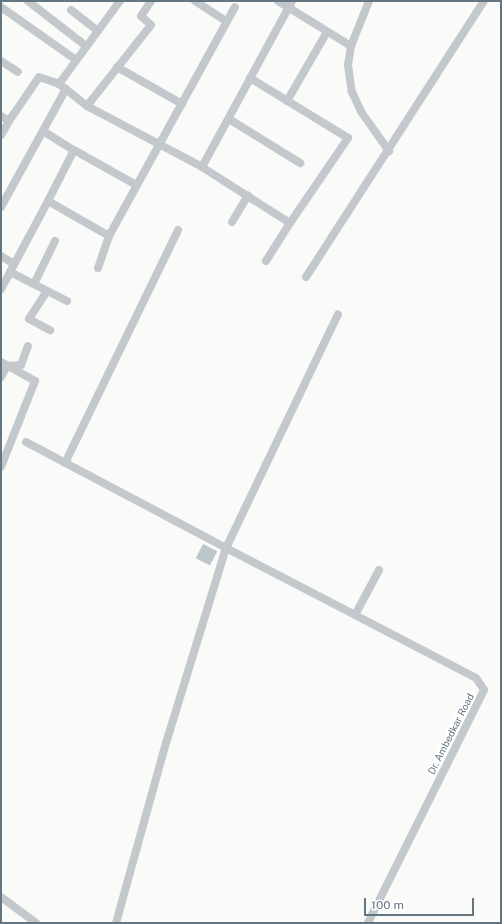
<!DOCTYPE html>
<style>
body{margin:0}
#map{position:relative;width:502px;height:924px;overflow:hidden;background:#fafaf8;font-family:"Public Sans",sans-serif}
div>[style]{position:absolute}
.water>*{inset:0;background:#bbc7cb;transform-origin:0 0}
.minor>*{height:8px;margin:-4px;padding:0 4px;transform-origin:4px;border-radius:4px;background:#c3c8cc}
span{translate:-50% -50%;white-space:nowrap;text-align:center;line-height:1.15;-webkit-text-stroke:4px #fff;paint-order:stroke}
.street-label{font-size:10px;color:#657683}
.frame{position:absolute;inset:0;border:2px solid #657683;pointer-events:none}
.scale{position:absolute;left:364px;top:898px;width:110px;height:18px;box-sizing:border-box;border:2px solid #657683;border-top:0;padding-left:5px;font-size:12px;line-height:14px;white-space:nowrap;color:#657683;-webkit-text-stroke:3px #fff;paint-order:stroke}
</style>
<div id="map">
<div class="water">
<div style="left:203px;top:544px;width:16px;height:16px;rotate:27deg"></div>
</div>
<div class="minor">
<div style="left:28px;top:1px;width:73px;rotate:37.8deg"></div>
<div style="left:195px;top:1px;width:38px;rotate:33deg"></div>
<div style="left:278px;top:1px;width:86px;rotate:31.7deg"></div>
<div style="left:369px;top:1px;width:48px;rotate:111.8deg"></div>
<div style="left:351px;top:46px;width:19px;rotate:99deg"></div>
<div style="left:348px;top:65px;width:27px;rotate:82deg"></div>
<div style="left:352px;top:92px;width:23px;rotate:65deg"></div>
<div style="left:362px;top:113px;width:47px;rotate:54.6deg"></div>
<div style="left:1px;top:7px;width:92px;rotate:35.2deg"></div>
<div style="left:71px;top:10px;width:34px;rotate:38deg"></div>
<div style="left:1px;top:61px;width:20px;rotate:33deg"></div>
<div style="left:117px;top:67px;width:75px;rotate:29.6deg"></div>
<div style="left:59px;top:84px;width:103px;rotate:-53.7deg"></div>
<div style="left:287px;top:101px;width:80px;rotate:-59.9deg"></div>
<div style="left:87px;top:106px;width:103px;rotate:-51.7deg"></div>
<div style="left:151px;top:25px;width:13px;rotate:-138deg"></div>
<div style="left:141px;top:16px;width:18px;rotate:-56deg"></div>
<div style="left:1px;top:116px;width:9px;rotate:32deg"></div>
<div style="left:9px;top:121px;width:53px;rotate:-55.7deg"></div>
<div style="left:39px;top:77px;width:21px;rotate:19deg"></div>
<div style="left:59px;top:84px;width:36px;rotate:38deg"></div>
<div style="left:87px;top:106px;width:130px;rotate:27.9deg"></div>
<div style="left:202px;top:167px;width:189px;rotate:-61.5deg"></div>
<div style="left:229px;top:119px;width:84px;rotate:31.8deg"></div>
<div style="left:43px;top:131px;width:36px;rotate:32deg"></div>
<div style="left:1px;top:135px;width:16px;rotate:-60deg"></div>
<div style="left:202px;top:167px;width:104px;rotate:32.5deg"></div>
<div style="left:290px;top:223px;width:103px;rotate:-55.7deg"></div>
<div style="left:348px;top:138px;width:115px;rotate:-148.5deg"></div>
<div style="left:48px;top:201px;width:57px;rotate:-63deg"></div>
<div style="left:74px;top:150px;width:71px;rotate:29.4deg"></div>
<div style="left:1px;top:207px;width:135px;rotate:-61.2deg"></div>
<div style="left:232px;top:222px;width:31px;rotate:-59deg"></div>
<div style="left:1px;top:256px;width:15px;rotate:32deg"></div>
<div style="left:266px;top:261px;width:45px;rotate:-57.7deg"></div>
<div style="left:98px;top:268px;width:34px;rotate:-71deg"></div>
<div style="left:10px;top:272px;width:64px;rotate:27deg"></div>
<div style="left:306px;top:277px;width:328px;rotate:-57.2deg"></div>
<div style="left:34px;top:284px;width:48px;rotate:-64deg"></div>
<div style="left:1px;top:289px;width:100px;rotate:-61.9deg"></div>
<div style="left:48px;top:201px;width:70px;rotate:29.8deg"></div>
<div style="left:109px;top:236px;width:261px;rotate:-61.2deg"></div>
<div style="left:47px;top:291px;width:33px;rotate:123deg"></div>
<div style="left:29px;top:319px;width:24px;rotate:28deg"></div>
<div style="left:1px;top:362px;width:39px;rotate:29deg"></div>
<div style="left:35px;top:381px;width:92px;rotate:111.6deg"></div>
<div style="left:1px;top:377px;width:13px;rotate:-61deg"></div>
<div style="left:7px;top:366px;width:14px;rotate:-4deg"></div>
<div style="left:21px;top:365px;width:20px;rotate:-70deg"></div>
<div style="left:26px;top:442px;width:226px;rotate:27.9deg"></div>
<div style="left:226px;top:548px;width:259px;rotate:-64.4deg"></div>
<div style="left:65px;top:463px;width:259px;rotate:-64.1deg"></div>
<div style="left:355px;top:615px;width:136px;rotate:27.5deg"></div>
<div style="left:476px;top:678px;width:14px;rotate:56deg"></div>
<div style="left:484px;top:690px;width:260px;rotate:116.5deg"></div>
<div style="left:1px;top:897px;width:44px;rotate:36.6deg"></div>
<div style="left:116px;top:923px;width:187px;rotate:-74.5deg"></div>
<div style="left:166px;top:743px;width:204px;rotate:-72.9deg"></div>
<div style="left:226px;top:548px;width:145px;rotate:27.4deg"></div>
<div style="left:355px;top:615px;width:51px;rotate:-61.9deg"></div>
</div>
<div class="street-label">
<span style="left:451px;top:734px;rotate:-63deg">Dr. Ambedkar Road</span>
</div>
<div class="frame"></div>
<div class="scale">100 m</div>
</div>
